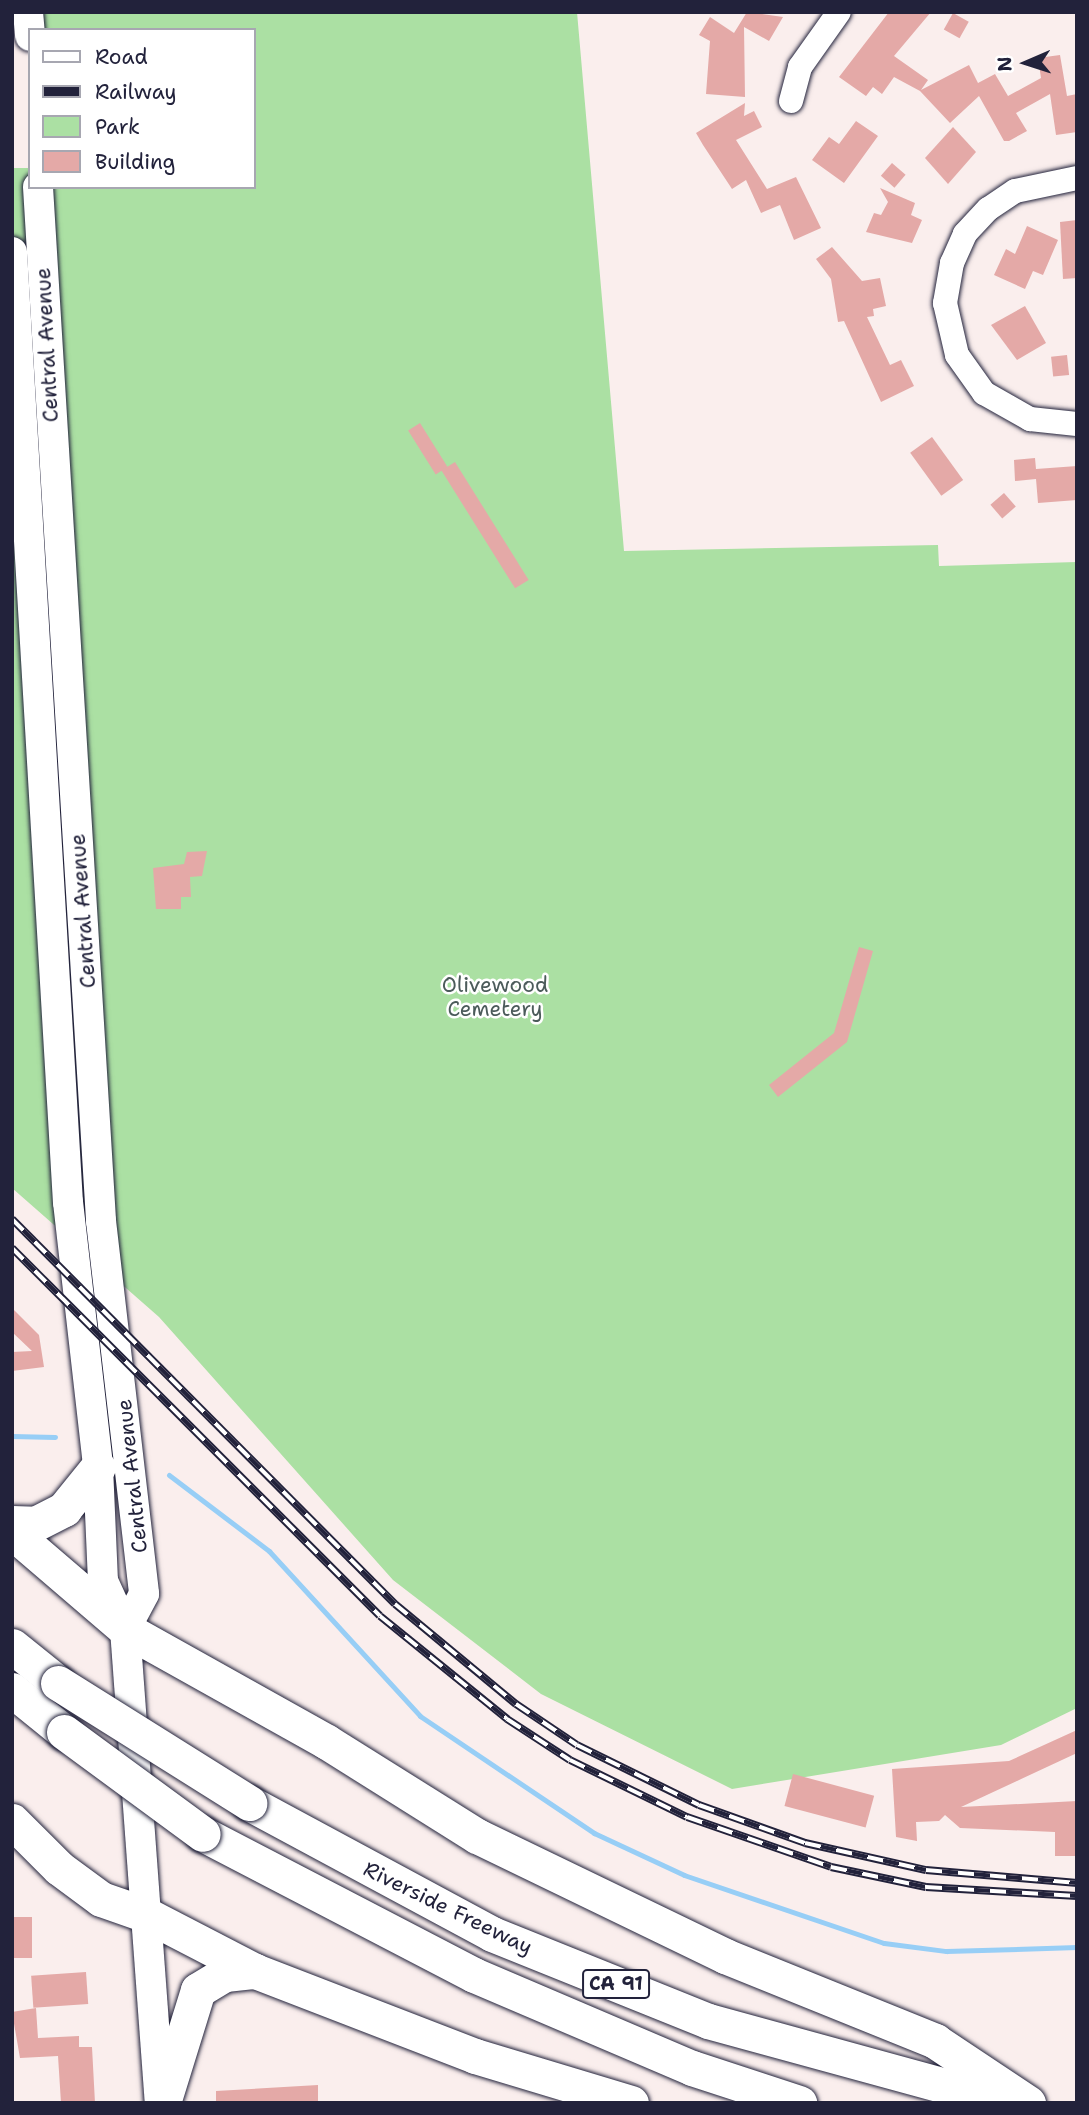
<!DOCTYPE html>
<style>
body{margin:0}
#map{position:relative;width:1089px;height:2115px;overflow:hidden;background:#faeeed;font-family:"Shantell Sans",sans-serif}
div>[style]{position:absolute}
.green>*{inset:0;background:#abe0a3}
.stream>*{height:5px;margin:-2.5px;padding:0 2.5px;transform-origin:2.5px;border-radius:2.5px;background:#97cef6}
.building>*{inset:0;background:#e4a9a7;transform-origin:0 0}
.roads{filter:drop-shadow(0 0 2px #22223b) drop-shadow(0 0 2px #22223b)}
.minor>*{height:24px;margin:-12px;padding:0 12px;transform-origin:12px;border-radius:12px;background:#fff}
.major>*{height:30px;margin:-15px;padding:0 15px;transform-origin:15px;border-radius:15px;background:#fff}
.highway>*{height:35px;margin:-17.5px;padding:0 17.5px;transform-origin:17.5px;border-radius:17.5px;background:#fff}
.rail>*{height:8px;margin-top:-4px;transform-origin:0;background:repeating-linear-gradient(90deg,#fff 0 16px,#22223b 0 32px);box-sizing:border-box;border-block:2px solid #22223b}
.bridges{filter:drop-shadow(0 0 2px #22223b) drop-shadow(0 0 2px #22223b)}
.highway-bridge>*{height:35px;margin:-17.5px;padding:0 17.5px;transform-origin:17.5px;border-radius:17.5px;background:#fff}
span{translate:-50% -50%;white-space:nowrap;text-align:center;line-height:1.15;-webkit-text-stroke:5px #fff;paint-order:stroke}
.shield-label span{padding:2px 5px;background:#fff;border:2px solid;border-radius:5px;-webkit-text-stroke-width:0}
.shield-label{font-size:19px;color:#22223b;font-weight:700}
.street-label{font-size:21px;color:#22223b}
.park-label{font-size:21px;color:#4b5b5a}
.frame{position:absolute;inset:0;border:14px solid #22223b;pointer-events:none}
.legend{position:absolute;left:28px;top:28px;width:228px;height:161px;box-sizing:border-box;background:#fff;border:2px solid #a7a7b1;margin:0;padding:9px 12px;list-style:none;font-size:21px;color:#22223b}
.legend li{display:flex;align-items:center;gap:14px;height:35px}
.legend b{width:35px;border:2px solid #a7a7b1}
.north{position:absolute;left:991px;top:28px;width:70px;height:70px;-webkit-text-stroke:5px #fff;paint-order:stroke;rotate:267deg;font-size:19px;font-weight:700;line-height:28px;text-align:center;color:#22223b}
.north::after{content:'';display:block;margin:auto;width:24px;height:32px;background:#22223b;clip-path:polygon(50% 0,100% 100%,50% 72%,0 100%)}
</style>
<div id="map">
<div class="green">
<div style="clip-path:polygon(43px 12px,577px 12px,624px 551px,938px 545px,939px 566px,1077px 562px,1077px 1708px,1001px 1745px,732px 1789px,541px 1694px,393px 1580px,159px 1317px,12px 1188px,12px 168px,30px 168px,30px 187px,254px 187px,254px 30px,44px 30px)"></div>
</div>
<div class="stream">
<div style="left:12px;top:1436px;width:43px;rotate:1.3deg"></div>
<div style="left:169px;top:1475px;width:126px;rotate:37.2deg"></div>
<div style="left:269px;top:1551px;width:224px;rotate:47.5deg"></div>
<div style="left:420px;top:1716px;width:210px;rotate:33.9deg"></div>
<div style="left:594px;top:1833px;width:99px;rotate:25deg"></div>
<div style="left:684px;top:1875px;width:211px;rotate:18.8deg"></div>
<div style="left:884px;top:1943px;width:63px;rotate:7.4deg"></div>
<div style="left:946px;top:1951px;width:131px;rotate:-1.7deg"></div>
</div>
<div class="building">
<div style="clip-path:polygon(747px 12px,783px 17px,769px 41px,744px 27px,745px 97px,706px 94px,710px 41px,699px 35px,710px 17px,734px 33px)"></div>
<div style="clip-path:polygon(889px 12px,931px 12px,894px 56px,928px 80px,921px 90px,969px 65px,978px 83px,995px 74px,1008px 96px,1041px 78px,1038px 58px,1060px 55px,1067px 96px,1077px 94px,1077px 132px,1056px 135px,1050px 94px,1016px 113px,1027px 131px,1009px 141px,1004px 141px,979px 96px,950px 123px,920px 91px,894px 77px,882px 94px,873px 87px,866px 96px,839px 77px)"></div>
<div style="left:953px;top:13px;width:18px;height:19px;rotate:29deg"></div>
<div style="clip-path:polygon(745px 103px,744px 116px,754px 111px,762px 127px,736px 140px,767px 189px,796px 177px,821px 228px,794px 240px,780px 205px,761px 213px,746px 180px,732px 189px,703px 145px,696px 133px)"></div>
<div style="clip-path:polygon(856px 121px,878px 136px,844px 183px,812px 160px,829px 137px,839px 144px)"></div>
<div style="clip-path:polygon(953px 127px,976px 152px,948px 184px,925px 158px)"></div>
<div style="left:892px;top:163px;width:18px;height:17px;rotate:41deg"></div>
<div style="clip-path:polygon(880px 188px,915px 203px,911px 215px,922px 220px,912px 243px,866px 232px,874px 213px,881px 215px,888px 202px)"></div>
<div style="clip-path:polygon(1077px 220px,1077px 278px,1063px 279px,1060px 222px)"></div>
<div style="clip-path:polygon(1027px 226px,1058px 240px,1043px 275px,1033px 271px,1025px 289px,994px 275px,1006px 249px,1015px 254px)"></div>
<div style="clip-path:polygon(832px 247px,862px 281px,880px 278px,886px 306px,873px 309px,874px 316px,867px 317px,890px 365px,901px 360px,914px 386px,881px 402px,844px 321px,838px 322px,831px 279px,816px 259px)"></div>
<div style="clip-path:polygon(1025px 306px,1046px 343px,1017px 360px,991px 325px)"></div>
<div style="left:1067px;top:355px;width:20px;height:16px;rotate:84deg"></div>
<div style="left:420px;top:423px;width:52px;height:14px;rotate:58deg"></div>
<div style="left:932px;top:437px;width:53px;height:27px;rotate:54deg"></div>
<div style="clip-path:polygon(1035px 458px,1036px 469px,1077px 466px,1077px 500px,1038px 503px,1036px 479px,1015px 481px,1014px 460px)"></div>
<div style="left:455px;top:462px;width:139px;height:16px;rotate:58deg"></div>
<div style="left:1004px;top:493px;width:18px;height:18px;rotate:49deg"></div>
<div style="clip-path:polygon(207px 851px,202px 876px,190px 877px,191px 897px,181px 897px,181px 909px,156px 909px,153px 868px,184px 864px,187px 852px)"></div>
<div style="clip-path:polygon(859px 947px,873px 951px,847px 1042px,778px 1097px,769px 1085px,834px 1033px)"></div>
<div style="clip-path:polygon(12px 1308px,39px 1335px,44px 1367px,12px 1371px,12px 1352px,32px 1351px,12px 1332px)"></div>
<div style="clip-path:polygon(1077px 1730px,1077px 1753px,961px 1807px,1077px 1801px,1077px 1856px,1055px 1856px,1055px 1832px,960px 1828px,945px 1815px,939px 1821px,916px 1822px,917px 1841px,896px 1837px,892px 1769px,1009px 1761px)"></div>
<div style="left:793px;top:1774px;width:84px;height:33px;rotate:15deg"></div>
<div style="left:32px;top:1917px;width:41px;height:20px;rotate:90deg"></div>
<div style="left:86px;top:1972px;width:32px;height:55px;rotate:86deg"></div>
<div style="clip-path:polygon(36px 2008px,38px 2038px,79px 2036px,79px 2047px,92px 2047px,95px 2103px,61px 2103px,58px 2056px,20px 2058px,12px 2012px)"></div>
<div style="clip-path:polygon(318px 2085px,318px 2103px,216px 2103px,216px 2091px)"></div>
</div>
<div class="roads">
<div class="minor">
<div style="left:791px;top:101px;width:35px;rotate:-75deg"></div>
<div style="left:800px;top:67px;width:67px;rotate:-54.7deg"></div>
<div style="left:1077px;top:178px;width:63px;rotate:168.2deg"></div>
<div style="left:1015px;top:191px;width:32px;rotate:146deg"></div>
<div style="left:988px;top:209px;width:34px;rotate:133deg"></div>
<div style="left:965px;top:234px;width:32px;rotate:114deg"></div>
<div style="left:952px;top:263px;width:41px;rotate:99.9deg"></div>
<div style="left:945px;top:303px;width:53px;rotate:77deg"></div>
<div style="left:957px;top:355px;width:47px;rotate:54.6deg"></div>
<div style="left:984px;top:393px;width:53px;rotate:29.5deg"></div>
<div style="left:1030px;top:419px;width:47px;rotate:6.1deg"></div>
</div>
<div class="major">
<div style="left:28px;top:12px;width:24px;rotate:85deg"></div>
<div style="left:38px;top:187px;width:1036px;rotate:86.51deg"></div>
<div style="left:101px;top:1221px;width:375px;rotate:83.4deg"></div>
<div style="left:144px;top:1594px;width:40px;rotate:118deg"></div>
<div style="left:12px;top:252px;width:952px;rotate:86.63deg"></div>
<div style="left:68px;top:1202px;width:267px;rotate:83.5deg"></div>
<div style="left:98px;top:1467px;width:114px;rotate:87.5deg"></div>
<div style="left:103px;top:1581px;width:53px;rotate:65.4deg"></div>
<div style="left:125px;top:1629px;width:475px;rotate:85.8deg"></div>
</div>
<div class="highway">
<div style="left:12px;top:1523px;width:23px;rotate:2deg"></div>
<div style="left:35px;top:1524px;width:33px;rotate:-27deg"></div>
<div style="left:64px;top:1509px;width:54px;rotate:-51deg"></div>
<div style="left:12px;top:1532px;width:149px;rotate:40.6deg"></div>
<div style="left:125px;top:1629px;width:231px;rotate:29.2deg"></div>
<div style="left:327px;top:1742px;width:177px;rotate:32.1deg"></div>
<div style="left:477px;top:1836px;width:276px;rotate:25.8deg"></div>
<div style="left:725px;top:1956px;width:227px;rotate:22deg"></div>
<div style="left:935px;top:2041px;width:112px;rotate:33.7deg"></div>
<div style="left:12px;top:1646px;width:59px;rotate:38.8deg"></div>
<div style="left:12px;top:1690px;width:67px;rotate:38.9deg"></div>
<div style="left:249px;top:1803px;width:276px;rotate:28.3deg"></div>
<div style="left:492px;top:1934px;width:233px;rotate:21.9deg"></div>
<div style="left:708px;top:2021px;width:310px;rotate:15.3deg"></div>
<div style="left:12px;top:1821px;width:66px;rotate:45deg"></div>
<div style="left:59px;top:1868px;width:52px;rotate:36.4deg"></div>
<div style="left:101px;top:1899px;width:49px;rotate:19.2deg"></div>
<div style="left:147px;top:1915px;width:122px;rotate:27.4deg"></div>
<div style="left:255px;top:1971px;width:236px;rotate:21.1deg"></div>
<div style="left:475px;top:2056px;width:163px;rotate:16.8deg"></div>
<div style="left:203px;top:1834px;width:305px;rotate:27.5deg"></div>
<div style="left:474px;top:1975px;width:237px;rotate:23.1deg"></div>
<div style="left:692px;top:2068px;width:113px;rotate:18.1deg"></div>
<div style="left:163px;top:2103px;width:118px;rotate:-72.8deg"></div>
<div style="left:198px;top:1990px;width:31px;rotate:-31deg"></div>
<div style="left:225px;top:1974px;width:30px;rotate:-6deg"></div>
</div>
</div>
<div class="rail">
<div style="left:12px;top:1219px;width:543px;rotate:45.15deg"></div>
<div style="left:395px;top:1604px;width:157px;rotate:39.6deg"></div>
<div style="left:516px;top:1704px;width:73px;rotate:33.9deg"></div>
<div style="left:577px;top:1745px;width:136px;rotate:26.2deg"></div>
<div style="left:699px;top:1805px;width:113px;rotate:19.7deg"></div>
<div style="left:805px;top:1843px;width:124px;rotate:12.6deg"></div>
<div style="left:926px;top:1870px;width:152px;rotate:4.9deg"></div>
<div style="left:12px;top:1248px;width:520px;rotate:45deg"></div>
<div style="left:380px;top:1616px;width:164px;rotate:39deg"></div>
<div style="left:507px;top:1719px;width:75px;rotate:33.1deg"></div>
<div style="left:570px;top:1760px;width:130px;rotate:26deg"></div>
<div style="left:687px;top:1817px;width:152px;rotate:19.1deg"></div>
<div style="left:831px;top:1867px;width:97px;rotate:11.9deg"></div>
<div style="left:926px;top:1887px;width:151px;rotate:3.4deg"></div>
</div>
<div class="bridges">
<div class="highway-bridge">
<div style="left:58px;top:1683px;width:226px;rotate:32.1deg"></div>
<div style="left:64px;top:1732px;width:172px;rotate:36.3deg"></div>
</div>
</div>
<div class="shield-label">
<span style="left:616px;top:1984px">CA 91</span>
</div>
<div class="street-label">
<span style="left:47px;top:345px;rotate:-93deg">Central Avenue</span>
<span style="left:83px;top:911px;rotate:-94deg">Central Avenue</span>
<span style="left:132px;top:1476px;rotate:-96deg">Central Avenue</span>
<span style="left:448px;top:1908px;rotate:26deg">Riverside Freeway</span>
</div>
<div class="park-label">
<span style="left:495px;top:997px">Olivewood<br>Cemetery</span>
</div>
<div class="frame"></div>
<ul class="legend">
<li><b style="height:9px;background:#fff"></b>Road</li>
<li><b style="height:9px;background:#22223b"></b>Railway</li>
<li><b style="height:19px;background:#abe0a3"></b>Park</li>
<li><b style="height:19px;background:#e4a9a7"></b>Building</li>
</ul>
<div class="north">N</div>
</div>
